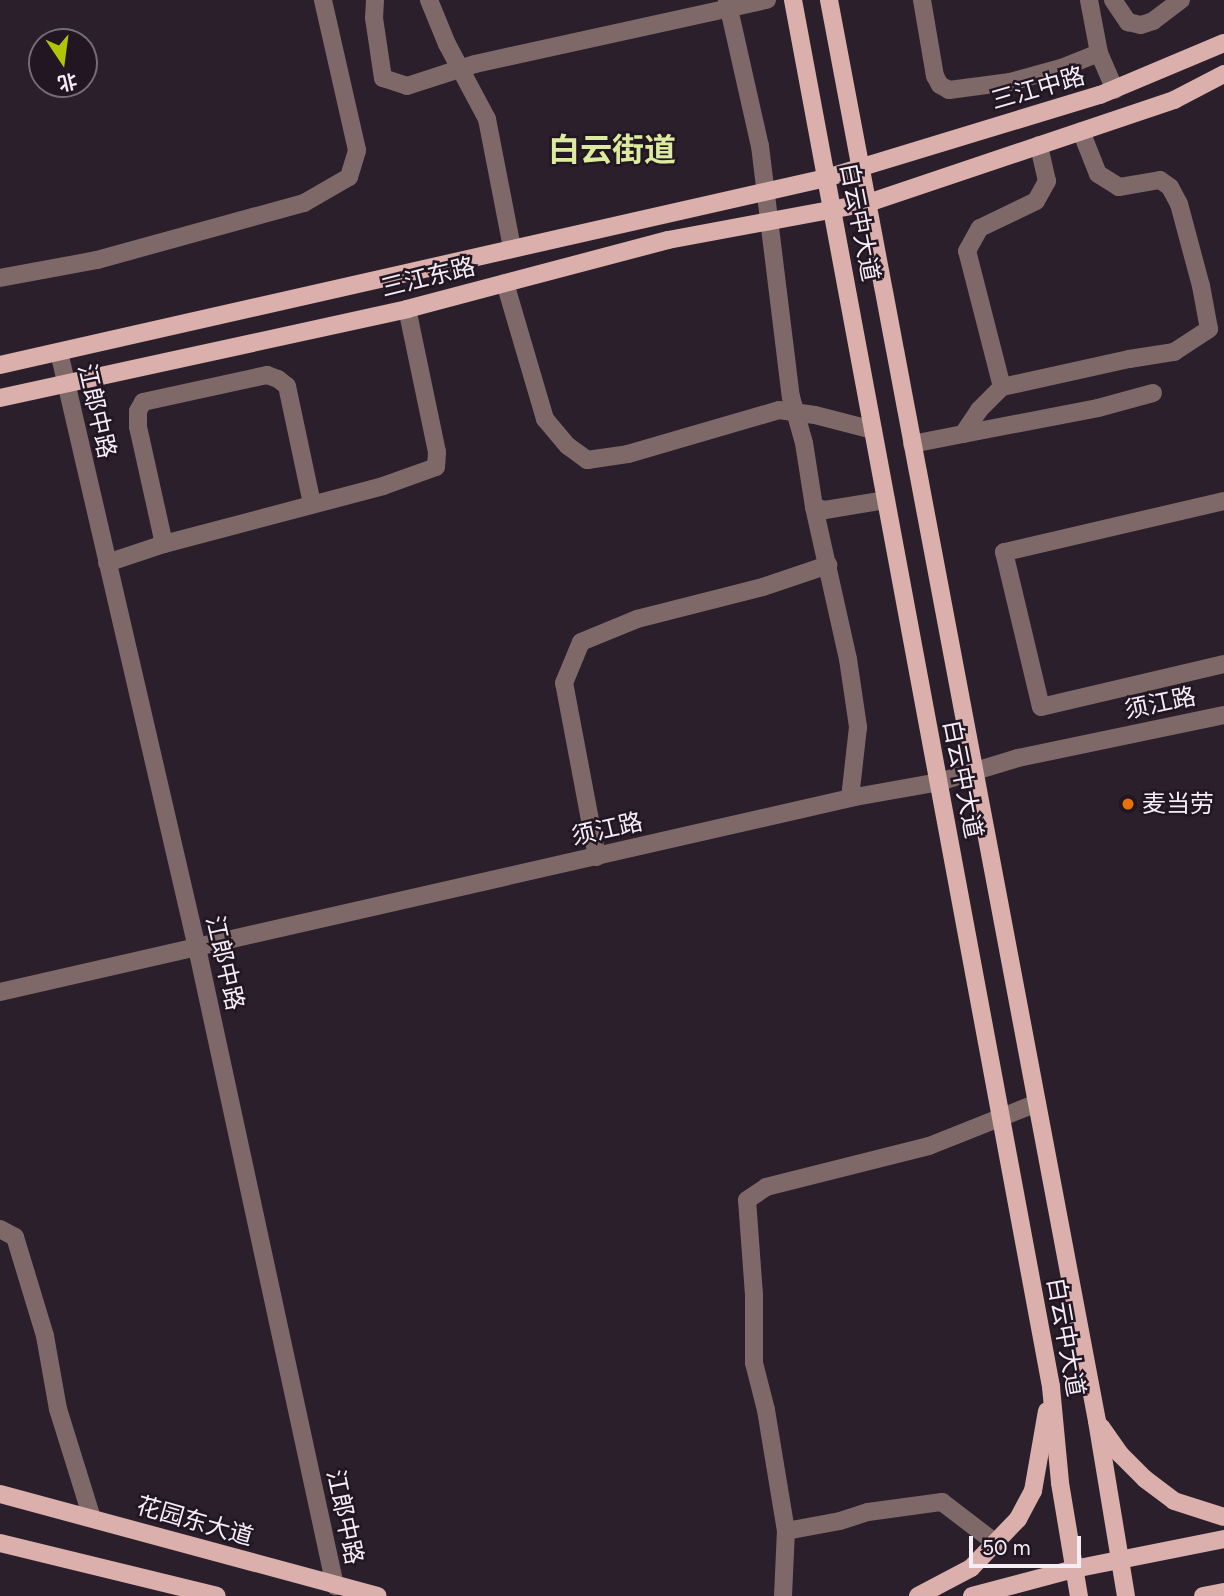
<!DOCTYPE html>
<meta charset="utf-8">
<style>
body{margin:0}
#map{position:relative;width:1224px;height:1596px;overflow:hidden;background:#2a1f2b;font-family:Figtree,"Noto Sans SC",sans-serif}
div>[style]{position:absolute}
.minor>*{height:18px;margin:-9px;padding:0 9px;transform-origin:9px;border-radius:9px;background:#7f6968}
.major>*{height:18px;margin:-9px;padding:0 9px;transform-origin:9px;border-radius:9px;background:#dbafac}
.dots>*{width:19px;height:19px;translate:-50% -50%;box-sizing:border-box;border:4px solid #211622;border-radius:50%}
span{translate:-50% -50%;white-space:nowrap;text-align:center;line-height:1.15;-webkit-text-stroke:5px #211622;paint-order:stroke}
.street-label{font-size:24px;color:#f5edf5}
.poi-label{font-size:24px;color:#f5edf5}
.left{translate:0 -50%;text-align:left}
.district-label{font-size:32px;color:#ddeb9e;font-weight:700}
.north{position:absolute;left:28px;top:28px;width:70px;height:70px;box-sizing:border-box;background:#211622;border:2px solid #766c76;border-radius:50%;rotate:167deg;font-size:19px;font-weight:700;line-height:28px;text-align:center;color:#f5edf5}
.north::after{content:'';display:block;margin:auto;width:24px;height:32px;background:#b1c500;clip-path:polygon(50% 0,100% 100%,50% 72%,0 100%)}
.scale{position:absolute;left:969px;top:1536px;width:112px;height:32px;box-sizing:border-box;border:4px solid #f5edf5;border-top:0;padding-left:9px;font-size:21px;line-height:24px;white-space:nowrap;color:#f5edf5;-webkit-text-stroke:5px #211622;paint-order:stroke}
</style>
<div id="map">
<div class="minor">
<div style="left:375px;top:0;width:18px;rotate:93deg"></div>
<div style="left:374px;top:18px;width:61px;rotate:81.5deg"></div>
<div style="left:383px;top:78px;width:25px;rotate:18deg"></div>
<div style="left:407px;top:86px;width:71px;rotate:-17.9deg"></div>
<div style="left:475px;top:64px;width:299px;rotate:-12.4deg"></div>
<div style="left:429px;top:0;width:48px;rotate:67.8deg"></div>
<div style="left:447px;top:44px;width:85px;rotate:61.9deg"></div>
<div style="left:487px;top:119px;width:131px;rotate:79deg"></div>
<div style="left:727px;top:0;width:150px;rotate:77.3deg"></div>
<div style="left:760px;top:146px;width:253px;rotate:83deg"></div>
<div style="left:791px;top:397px;width:48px;rotate:74.2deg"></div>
<div style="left:804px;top:443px;width:65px;rotate:81.1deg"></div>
<div style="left:814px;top:507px;width:156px;rotate:77.4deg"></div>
<div style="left:848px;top:659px;width:69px;rotate:81.6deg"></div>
<div style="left:858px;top:727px;width:71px;rotate:96.4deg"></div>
<div style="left:922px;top:0;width:77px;rotate:80.3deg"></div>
<div style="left:935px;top:76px;width:10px;rotate:61deg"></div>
<div style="left:940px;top:85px;width:10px;rotate:29deg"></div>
<div style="left:949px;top:90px;width:62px;rotate:-7.5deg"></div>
<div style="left:1010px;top:82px;width:53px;rotate:-15.4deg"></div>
<div style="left:1061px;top:68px;width:41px;rotate:-21.5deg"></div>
<div style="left:1089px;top:0;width:54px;rotate:79.3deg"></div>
<div style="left:1099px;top:53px;width:40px;rotate:66.6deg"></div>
<div style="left:1113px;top:0;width:27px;rotate:56deg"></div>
<div style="left:1128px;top:22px;width:13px;rotate:13deg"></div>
<div style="left:1141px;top:25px;width:13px;rotate:-18deg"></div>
<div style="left:1153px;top:21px;width:35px;rotate:-37deg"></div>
<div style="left:0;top:278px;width:99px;rotate:-10.5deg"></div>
<div style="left:97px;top:260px;width:215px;rotate:-15.4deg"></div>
<div style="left:304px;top:203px;width:52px;rotate:-30deg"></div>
<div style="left:349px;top:177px;width:28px;rotate:-73deg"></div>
<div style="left:357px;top:150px;width:154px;rotate:-102.8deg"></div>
<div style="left:505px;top:283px;width:142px;rotate:73.6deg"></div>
<div style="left:545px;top:419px;width:35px;rotate:50deg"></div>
<div style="left:568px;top:446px;width:24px;rotate:36deg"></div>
<div style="left:587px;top:460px;width:41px;rotate:-8.3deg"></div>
<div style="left:628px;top:454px;width:157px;rotate:-16.2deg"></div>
<div style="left:779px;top:410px;width:36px;rotate:8deg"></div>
<div style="left:815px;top:415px;width:60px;rotate:14.5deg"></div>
<div style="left:59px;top:352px;width:612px;rotate:76.96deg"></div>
<div style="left:197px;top:948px;width:653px;rotate:77.79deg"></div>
<div style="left:1002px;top:387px;width:140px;rotate:-104.4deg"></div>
<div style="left:967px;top:251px;width:26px;rotate:-61deg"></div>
<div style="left:980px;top:228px;width:62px;rotate:-25.7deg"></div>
<div style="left:1036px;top:201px;width:23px;rotate:-61deg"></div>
<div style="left:1047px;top:181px;width:37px;rotate:-103deg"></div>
<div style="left:963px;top:434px;width:137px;rotate:-10.9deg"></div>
<div style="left:1098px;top:408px;width:57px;rotate:-15.3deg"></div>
<div style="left:912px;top:444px;width:52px;rotate:-11.1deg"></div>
<div style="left:963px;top:434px;width:29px;rotate:-56deg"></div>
<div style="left:979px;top:410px;width:33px;rotate:-45deg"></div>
<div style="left:1002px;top:387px;width:130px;rotate:-12.4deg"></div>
<div style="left:1129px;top:359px;width:46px;rotate:-8.8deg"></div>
<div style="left:1174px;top:352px;width:42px;rotate:-33.3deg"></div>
<div style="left:1209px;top:329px;width:44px;rotate:-100.5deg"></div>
<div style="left:1201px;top:286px;width:85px;rotate:-105deg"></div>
<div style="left:1179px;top:204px;width:19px;rotate:-118deg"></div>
<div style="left:1170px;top:187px;width:12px;rotate:-145deg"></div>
<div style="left:1160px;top:180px;width:42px;rotate:170.3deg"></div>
<div style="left:1119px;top:187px;width:25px;rotate:-148deg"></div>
<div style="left:1098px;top:174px;width:46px;rotate:-111.6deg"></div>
<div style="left:1224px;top:501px;width:226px;rotate:166.9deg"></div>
<div style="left:1004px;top:552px;width:159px;rotate:76.6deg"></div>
<div style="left:1041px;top:707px;width:188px;rotate:-13.2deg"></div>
<div style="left:814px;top:507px;width:11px;rotate:15deg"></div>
<div style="left:825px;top:510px;width:62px;rotate:-9.3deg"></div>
<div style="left:164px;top:544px;width:120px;rotate:-102.5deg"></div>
<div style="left:138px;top:427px;width:16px;rotate:-90deg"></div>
<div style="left:138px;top:411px;width:10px;rotate:-61deg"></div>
<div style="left:143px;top:402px;width:127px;rotate:-12.3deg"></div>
<div style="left:267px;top:375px;width:12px;rotate:20deg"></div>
<div style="left:278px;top:379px;width:11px;rotate:38deg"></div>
<div style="left:287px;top:386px;width:121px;rotate:78deg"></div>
<div style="left:107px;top:563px;width:60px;rotate:-18.4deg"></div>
<div style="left:164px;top:544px;width:227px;rotate:-14.8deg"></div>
<div style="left:383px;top:486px;width:56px;rotate:-19.7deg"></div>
<div style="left:436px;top:467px;width:15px;rotate:-86deg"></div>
<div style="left:437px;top:452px;width:146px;rotate:-101.8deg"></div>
<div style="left:597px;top:857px;width:177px;rotate:-100.7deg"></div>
<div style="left:564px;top:683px;width:44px;rotate:-67.5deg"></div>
<div style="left:581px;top:642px;width:61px;rotate:-22.3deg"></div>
<div style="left:637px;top:619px;width:130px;rotate:-14.3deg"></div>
<div style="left:763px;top:587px;width:69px;rotate:-18.7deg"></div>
<div style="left:0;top:992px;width:877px;rotate:-12.85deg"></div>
<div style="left:855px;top:797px;width:85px;rotate:-10.1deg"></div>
<div style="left:939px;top:782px;width:83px;rotate:-16.9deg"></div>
<div style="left:1018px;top:758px;width:210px;rotate:-11.8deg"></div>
<div style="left:0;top:1229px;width:17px;rotate:28deg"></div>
<div style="left:15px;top:1237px;width:103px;rotate:73.1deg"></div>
<div style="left:45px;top:1336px;width:74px;rotate:79.9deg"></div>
<div style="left:58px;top:1409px;width:114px;rotate:72.7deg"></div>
<div style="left:786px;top:1531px;width:55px;rotate:-10.5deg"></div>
<div style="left:840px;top:1521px;width:29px;rotate:-18deg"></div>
<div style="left:868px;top:1512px;width:75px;rotate:-7.7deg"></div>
<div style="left:942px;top:1502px;width:69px;rotate:37.4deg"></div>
<div style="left:783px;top:1596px;width:65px;rotate:-87.4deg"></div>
<div style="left:786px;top:1531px;width:123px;rotate:-99.4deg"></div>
<div style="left:766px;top:1410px;width:49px;rotate:-104.3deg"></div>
<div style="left:754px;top:1363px;width:68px;rotate:-90deg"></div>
<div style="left:754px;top:1295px;width:95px;rotate:-94.2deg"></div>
<div style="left:747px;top:1200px;width:23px;rotate:-34deg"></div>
<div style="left:766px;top:1187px;width:168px;rotate:-14.1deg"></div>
<div style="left:929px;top:1146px;width:116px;rotate:-21.7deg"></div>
</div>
<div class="major">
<div style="left:793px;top:0;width:1411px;rotate:79.46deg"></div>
<div style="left:1051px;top:1387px;width:96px;rotate:84.6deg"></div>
<div style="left:1060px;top:1483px;width:115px;rotate:80.5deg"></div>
<div style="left:829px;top:0;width:1446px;rotate:79.32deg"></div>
<div style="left:1097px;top:1421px;width:177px;rotate:80.6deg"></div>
<div style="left:0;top:365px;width:847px;rotate:-12.76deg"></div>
<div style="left:826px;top:178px;width:286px;rotate:-16.9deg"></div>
<div style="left:1100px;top:95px;width:134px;rotate:-22.8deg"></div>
<div style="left:0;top:398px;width:417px;rotate:-12.3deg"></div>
<div style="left:407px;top:309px;width:270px;rotate:-14.8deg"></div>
<div style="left:668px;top:240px;width:203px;rotate:-10.5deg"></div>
<div style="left:868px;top:203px;width:323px;rotate:-18.6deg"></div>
<div style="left:1174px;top:100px;width:56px;rotate:-27.5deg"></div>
<div style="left:1101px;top:1427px;width:33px;rotate:55deg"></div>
<div style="left:1120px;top:1454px;width:35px;rotate:45deg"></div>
<div style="left:1145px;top:1479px;width:36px;rotate:37deg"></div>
<div style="left:1174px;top:1501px;width:52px;rotate:17.7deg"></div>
<div style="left:0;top:1494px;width:391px;rotate:15.1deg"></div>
<div style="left:0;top:1543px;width:223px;rotate:13.7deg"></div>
<div style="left:918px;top:1596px;width:60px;rotate:-27.8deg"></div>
<div style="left:971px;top:1568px;width:68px;rotate:-46.2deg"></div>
<div style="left:1018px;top:1519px;width:32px;rotate:-62deg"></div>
<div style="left:1033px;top:1491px;width:81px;rotate:-80.1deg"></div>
<div style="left:972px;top:1596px;width:106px;rotate:-14.8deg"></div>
<div style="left:1074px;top:1569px;width:153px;rotate:-11.3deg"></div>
<div style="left:1203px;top:1596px;width:21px;rotate:-11deg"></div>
</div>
<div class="dots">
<div style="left:1128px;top:804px;background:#e8710a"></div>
</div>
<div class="street-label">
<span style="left:1038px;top:88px;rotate:-16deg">三江中路</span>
<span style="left:860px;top:222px;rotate:79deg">白云中大道</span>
<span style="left:428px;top:277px;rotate:-14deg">三江东路</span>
<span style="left:97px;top:411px;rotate:77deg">江郎中路</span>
<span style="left:1160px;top:703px;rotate:-12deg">须江路</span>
<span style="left:963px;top:779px;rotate:79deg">白云中大道</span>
<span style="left:607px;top:829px;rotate:-13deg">须江路</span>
<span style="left:225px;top:963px;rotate:77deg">江郎中路</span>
<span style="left:1066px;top:1337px;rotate:80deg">白云中大道</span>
<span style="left:345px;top:1517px;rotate:78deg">江郎中路</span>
<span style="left:195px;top:1521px;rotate:16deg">花园东大道</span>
</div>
<div class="poi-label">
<span class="left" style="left:1142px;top:804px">麦当劳</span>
</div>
<div class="district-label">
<span style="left:612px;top:150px">白云街道</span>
</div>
<div class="north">北</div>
<div class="scale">50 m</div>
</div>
